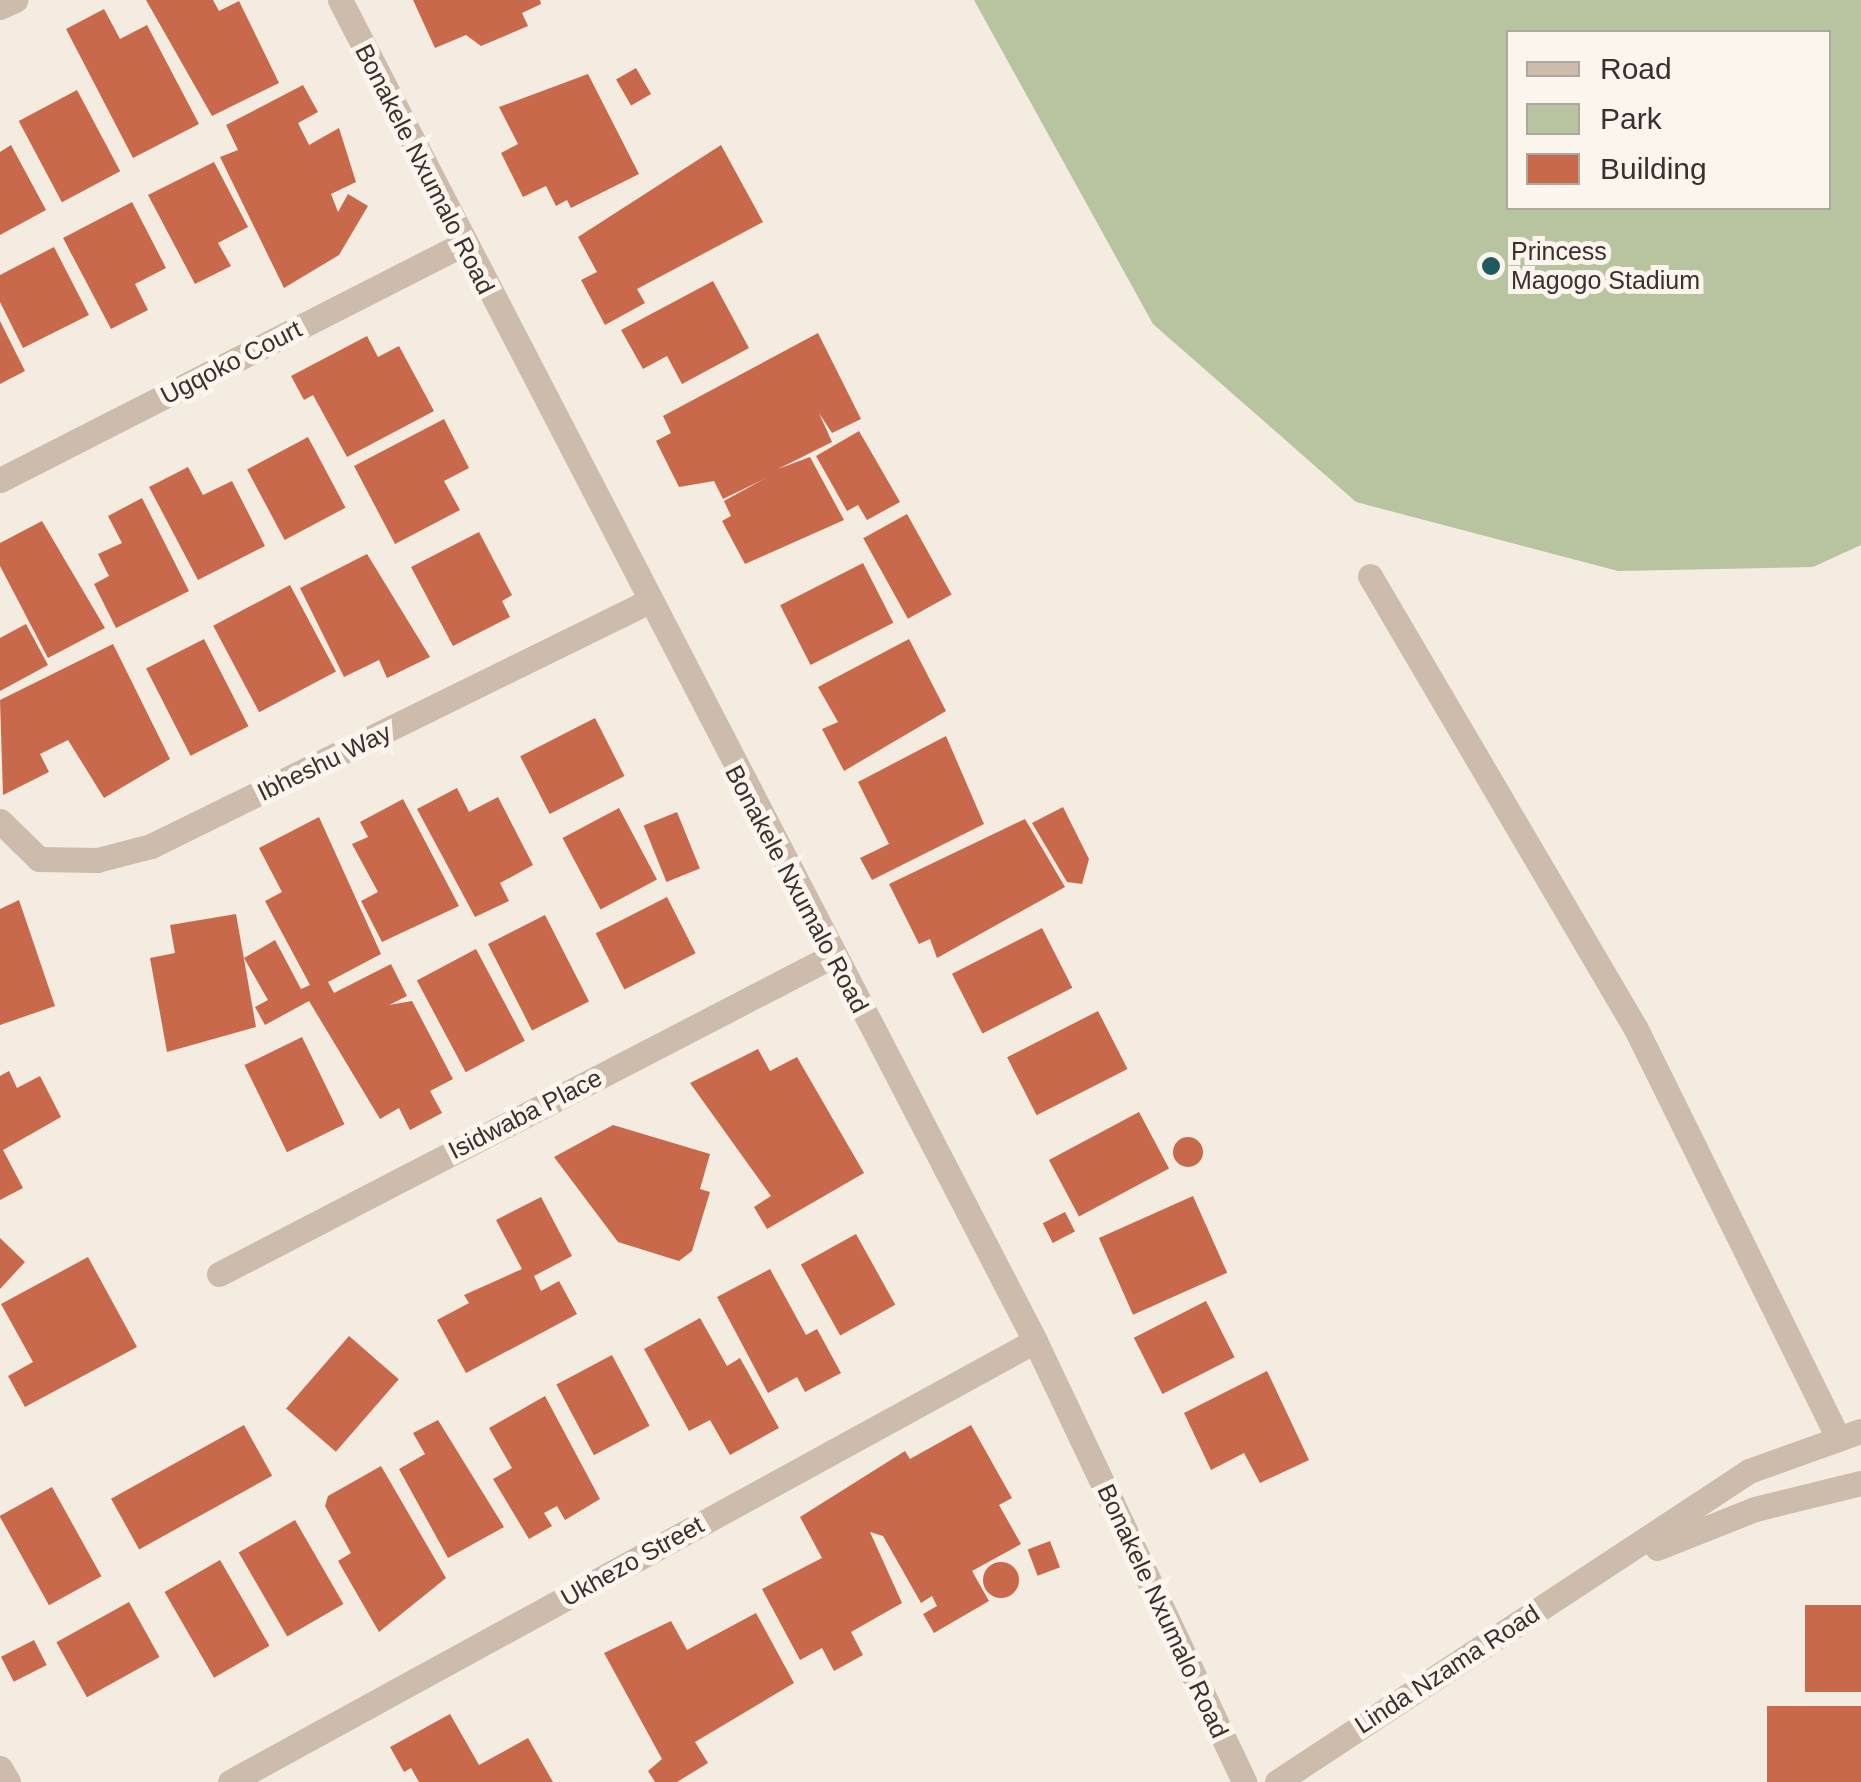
<!DOCTYPE html>
<style>
body{margin:0}
#map{position:relative;width:1861px;height:1782px;overflow:hidden;background:#f4ebe1;font-family:Helvetica,sans-serif}
div>[style]{position:absolute}
.green>*{inset:0;background:#b8c4a0}
.building>*{inset:0;background:#c8694b;transform-origin:0 0}
.round{border-radius:50%}
.minor>*{height:25px;margin:-12.5px;padding:0 12.5px;transform-origin:12.5px;border-radius:12.5px;background:#cdbbac}
.dots>*{width:28px;height:28px;translate:-50% -50%;box-sizing:border-box;border:5px solid #fbf5ee;border-radius:50%}
span{translate:-50% -50%;white-space:nowrap;text-align:center;line-height:1.15;-webkit-text-stroke:10px #fbf5ee;paint-order:stroke}
.street-label{font-size:25px;color:#3b302b}
.poi-label{font-size:25px;color:#3b302b}
.left{translate:0 -50%;text-align:left}
.legend{position:absolute;left:1506px;top:30px;width:325px;height:180px;box-sizing:border-box;background:#fbf5ee;border:2px solid #aea6a0;margin:0;padding:12px 18px;list-style:none;font-size:30px;color:#3b302b}
.legend li{display:flex;align-items:center;gap:20px;height:50px}
.legend b{width:50px;border:2px solid #aea6a0}
</style>
<div id="map">
<div class="green">
<div style="clip-path:polygon(evenodd,974px 0,1861px 0,1861px 545px,1813px 567px,1618px 571px,1356px 502px,1153px 324px,974px 0,1828px 32px,1828px 208px,1508px 208px,1508px 32px,1828px 32px)"></div>
</div>
<div class="building">
<div style="clip-path:polygon(146px 0,213px 0,219px 11px,239px 1px,279px 83px,212px 116px)"></div>
<div style="clip-path:polygon(413px 0,540px 0,541px 4px,522px 13px,528px 26px,481px 46px,466px 35px,435px 48px)"></div>
<div style="clip-path:polygon(104px 9px,120px 39px,147px 25px,199px 124px,133px 158px,66px 29px)"></div>
<div style="left:636px;top:68px;width:30px;height:23px;rotate:60deg"></div>
<div style="clip-path:polygon(588px 74px,639px 174px,571px 208px,567px 200px,556px 206px,546px 186px,523px 197px,501px 153px,518px 144px,499px 107px)"></div>
<div style="clip-path:polygon(303px 85px,318px 112px,298px 123px,309px 145px,339px 128px,356px 182px,331px 194px,338px 212px,348px 194px,368px 206px,339px 255px,284px 288px,220px 157px,238px 150px,226px 125px)"></div>
<div style="left:77px;top:90px;width:92px;height:66px;rotate:62deg"></div>
<div style="clip-path:polygon(11px 145px,46px 210px,0 235px,0 152px)"></div>
<div style="clip-path:polygon(721px 145px,763px 222px,637px 289px,645px 303px,605px 325px,581px 280px,597px 272px,578px 237px)"></div>
<div style="clip-path:polygon(214px 162px,248px 227px,218px 243px,231px 266px,195px 284px,148px 195px)"></div>
<div style="clip-path:polygon(132px 202px,166px 268px,135px 284px,148px 310px,111px 329px,63px 238px)"></div>
<div style="clip-path:polygon(54px 247px,89px 315px,23px 348px,0 302px,0 275px)"></div>
<div style="clip-path:polygon(713px 281px,749px 348px,682px 384px,667px 356px,643px 369px,621px 330px)"></div>
<div style="clip-path:polygon(0 321px,25px 371px,0 384px)"></div>
<div style="clip-path:polygon(818px 333px,861px 419px,832px 433px,819px 413px,832px 442px,778px 469px,810px 457px,844px 520px,745px 564px,722px 521px,731px 516px,724px 501px,766px 478px,723px 499px,714px 481px,679px 487px,656px 441px,671px 433px,663px 416px)"></div>
<div style="clip-path:polygon(367px 336px,378px 357px,399px 346px,434px 411px,347px 457px,313px 395px,304px 400px,291px 376px)"></div>
<div style="clip-path:polygon(444px 419px,469px 468px,444px 481px,460px 510px,395px 544px,354px 466px)"></div>
<div style="clip-path:polygon(859px 431px,900px 502px,867px 520px,858px 505px,847px 511px,816px 456px)"></div>
<div style="left:308px;top:437px;width:80px;height:69px;rotate:62deg"></div>
<div style="clip-path:polygon(188px 467px,203px 495px,232px 481px,265px 546px,198px 580px,149px 487px)"></div>
<div style="clip-path:polygon(142px 498px,189px 591px,116px 628px,94px 584px,109px 576px,98px 554px,122px 543px,108px 516px)"></div>
<div style="left:907px;top:514px;width:92px;height:50px;rotate:61deg"></div>
<div style="clip-path:polygon(42px 521px,105px 628px,48px 658px,0 566px,0 543px)"></div>
<div style="clip-path:polygon(479px 532px,512px 595px,502px 601px,510px 617px,453px 646px,411px 567px)"></div>
<div style="clip-path:polygon(367px 554px,430px 657px,387px 678px,379px 660px,344px 677px,300px 588px)"></div>
<div style="left:863px;top:563px;width:67px;height:93px;rotate:63deg"></div>
<div style="left:290px;top:585px;width:98px;height:87px;rotate:62deg"></div>
<div style="clip-path:polygon(26px 624px,48px 665px,0 691px,0 638px)"></div>
<div style="left:204px;top:639px;width:98px;height:65px;rotate:63deg"></div>
<div style="clip-path:polygon(909px 639px,946px 711px,844px 771px,822px 729px,838px 722px,818px 687px)"></div>
<div style="clip-path:polygon(113px 644px,170px 759px,104px 798px,68px 740px,40px 754px,49px 772px,3px 795px,0 700px)"></div>
<div style="left:595px;top:718px;width:65px;height:84px;rotate:63deg"></div>
<div style="clip-path:polygon(946px 736px,984px 824px,872px 880px,860px 858px,889px 844px,858px 782px)"></div>
<div style="clip-path:polygon(457px 788px,469px 812px,498px 797px,533px 865px,500px 883px,509px 901px,475px 917px,417px 809px)"></div>
<div style="clip-path:polygon(403px 799px,459px 906px,382px 942px,361px 901px,378px 892px,352px 844px,368px 837px,360px 822px)"></div>
<div style="clip-path:polygon(1063px 807px,1089px 859px,1082px 884px,1067px 882px,1032px 823px)"></div>
<div style="left:619px;top:808px;width:81px;height:64px;rotate:62deg"></div>
<div style="left:677px;top:812px;width:61px;height:36px;rotate:68deg"></div>
<div style="clip-path:polygon(319px 817px,381px 954px,328px 982px,334px 993px,391px 964px,407px 996px,389px 1005px,412px 1001px,453px 1079px,430px 1091px,442px 1113px,410px 1130px,399px 1108px,380px 1119px,309px 1001px,265px 1025px,255px 1007px,268px 1000px,244px 958px,275px 940px,301px 989px,310px 985px,265px 901px,282px 892px,259px 848px)"></div>
<div style="clip-path:polygon(1025px 819px,1065px 887px,937px 958px,930px 939px,919px 944px,889px 884px)"></div>
<div style="left:667px;top:897px;width:63px;height:80px;rotate:63deg"></div>
<div style="clip-path:polygon(19px 900px,55px 1006px,0 1025px,0 909px)"></div>
<div style="clip-path:polygon(236px 914px,256px 1027px,167px 1052px,150px 958px,175px 953px,170px 925px)"></div>
<div style="left:545px;top:915px;width:97px;height:64px;rotate:63deg"></div>
<div style="left:1042px;top:928px;width:67px;height:101px;rotate:63deg"></div>
<div style="left:476px;top:949px;width:104px;height:67px;rotate:62deg"></div>
<div style="left:1098px;top:1011px;width:65px;height:102px;rotate:63deg"></div>
<div style="left:302px;top:1037px;width:97px;height:64px;rotate:64deg"></div>
<div style="clip-path:polygon(758px 1049px,770px 1071px,797px 1057px,864px 1173px,767px 1229px,754px 1207px,771px 1196px,690px 1083px)"></div>
<div style="clip-path:polygon(9px 1071px,17px 1088px,40px 1076px,61px 1117px,3px 1150px,23px 1188px,0 1200px,0 1076px)"></div>
<div style="left:1139px;top:1112px;width:64px;height:102px;rotate:62deg"></div>
<div style="clip-path:polygon(613px 1125px,710px 1154px,700px 1189px,710px 1192px,692px 1251px,679px 1261px,618px 1242px,554px 1157px)"></div>
<div class="round" style="left:1173px;top:1137px;width:30px;height:30px"></div>
<div style="left:1193px;top:1196px;width:84px;height:103px;rotate:66deg"></div>
<div style="clip-path:polygon(541px 1197px,572px 1256px,534px 1276px,541px 1291px,559px 1281px,577px 1314px,466px 1373px,437px 1320px,469px 1303px,464px 1295px,522px 1269px,496px 1220px)"></div>
<div style="left:1065px;top:1212px;width:22px;height:25px;rotate:63deg"></div>
<div style="left:856px;top:1234px;width:81px;height:63px;rotate:61deg"></div>
<div style="clip-path:polygon(0 1238px,25px 1262px,0 1289px)"></div>
<div style="clip-path:polygon(88px 1257px,137px 1347px,25px 1407px,8px 1376px,33px 1362px,1px 1304px)"></div>
<div style="clip-path:polygon(770px 1269px,806px 1335px,817px 1329px,841px 1373px,805px 1392px,797px 1377px,768px 1393px,717px 1297px)"></div>
<div style="left:1206px;top:1301px;width:63px;height:81px;rotate:63deg"></div>
<div style="clip-path:polygon(700px 1318px,727px 1366px,740px 1358px,779px 1428px,730px 1455px,710px 1420px,689px 1431px,644px 1349px)"></div>
<div style="left:349px;top:1336px;width:66px;height:96px;rotate:41deg"></div>
<div style="left:612px;top:1355px;width:80px;height:63px;rotate:62deg"></div>
<div style="clip-path:polygon(1267px 1371px,1309px 1460px,1260px 1483px,1244px 1453px,1211px 1470px,1184px 1413px)"></div>
<div style="clip-path:polygon(545px 1396px,600px 1499px,565px 1520px,557px 1506px,544px 1513px,552px 1526px,529px 1539px,493px 1479px,512px 1468px,489px 1428px)"></div>
<div style="clip-path:polygon(438px 1420px,504px 1527px,448px 1558px,399px 1469px,425px 1454px,413px 1433px)"></div>
<div style="left:244px;top:1425px;width:58px;height:152px;rotate:61deg"></div>
<div style="clip-path:polygon(971px 1425px,1012px 1498px,999px 1505px,1021px 1544px,972px 1571px,989px 1601px,934px 1633px,923px 1614px,937px 1606px,932px 1596px,921px 1603px,883px 1536px,870px 1532px,902px 1603px,851px 1632px,863px 1655px,834px 1671px,822px 1648px,800px 1660px,762px 1589px,822px 1558px,800px 1517px,905px 1451px,910px 1459px)"></div>
<div style="clip-path:polygon(381px 1466px,446px 1578px,379px 1632px,338px 1561px,351px 1553px,325px 1506px,328px 1496px)"></div>
<div style="left:52px;top:1487px;width:102px;height:60px;rotate:61deg"></div>
<div style="left:295px;top:1520px;width:97px;height:65px;rotate:60deg"></div>
<div style="left:1050px;top:1541px;width:28px;height:24px;rotate:69deg"></div>
<div style="left:220px;top:1560px;width:99px;height:64px;rotate:60deg"></div>
<div class="round" style="left:983px;top:1562px;width:36px;height:36px"></div>
<div style="left:129px;top:1602px;width:63px;height:83px;rotate:61deg"></div>
<div style="left:1861px;top:1605px;width:87px;height:56px;rotate:90deg"></div>
<div style="clip-path:polygon(756px 1613px,794px 1683px,695px 1742px,708px 1763px,677px 1782px,655px 1782px,648px 1771px,662px 1759px,604px 1653px,671px 1621px,687px 1650px)"></div>
<div style="left:34px;top:1640px;width:28px;height:37px;rotate:63deg"></div>
<div style="left:1767px;top:1706px;width:94px;height:76px"></div>
<div style="clip-path:polygon(450px 1714px,479px 1765px,528px 1738px,553px 1782px,419px 1782px,411px 1768px,404px 1772px,390px 1747px)"></div>
</div>
<div class="minor">
<div style="left:340px;top:0;width:1510px;rotate:62.6deg"></div>
<div style="left:1035px;top:1341px;width:488px;rotate:64.6deg"></div>
<div style="left:0;top:7px;width:17px;rotate:-25deg"></div>
<div style="left:0;top:480px;width:520px;rotate:-27.01deg"></div>
<div style="left:1370px;top:576px;width:525px;rotate:59.58deg"></div>
<div style="left:1636px;top:1029px;width:452px;rotate:63.7deg"></div>
<div style="left:0;top:821px;width:54px;rotate:44.3deg"></div>
<div style="left:39px;top:859px;width:58px;rotate:1deg"></div>
<div style="left:97px;top:860px;width:56px;rotate:-14.5deg"></div>
<div style="left:151px;top:846px;width:553px;rotate:-26.19deg"></div>
<div style="left:219px;top:1274px;width:691px;rotate:-27.42deg"></div>
<div style="left:1657px;top:1548px;width:105px;rotate:-21.7deg"></div>
<div style="left:1755px;top:1509px;width:109px;rotate:-13.8deg"></div>
<div style="left:0;top:1768px;width:16px;rotate:60deg"></div>
<div style="left:230px;top:1782px;width:918px;rotate:-28.72deg"></div>
<div style="left:1277px;top:1782px;width:565px;rotate:-33.38deg"></div>
<div style="left:1749px;top:1471px;width:119px;rotate:-19.7deg"></div>
</div>
<div class="dots">
<div style="left:1491px;top:266px;background:#1f5a5e"></div>
</div>
<div class="street-label">
<span style="left:425px;top:169px;rotate:63deg">Bonakele Nxumalo Road</span>
<span style="left:231px;top:362px;rotate:-27deg">Ugqoko Court</span>
<span style="left:324px;top:762px;rotate:-26deg">Ibheshu Way</span>
<span style="left:797px;top:889px;rotate:62deg">Bonakele Nxumalo Road</span>
<span style="left:525px;top:1114px;rotate:-27deg">Isidwaba Place</span>
<span style="left:632px;top:1561px;rotate:-29deg">Ukhezo Street</span>
<span style="left:1163px;top:1611px;rotate:65deg">Bonakele Nxumalo Road</span>
<span style="left:1447px;top:1669px;rotate:-33deg">Linda Nzama Road</span>
</div>
<div class="poi-label">
<span class="left" style="left:1511px;top:266px">Princess<br>Magogo Stadium</span>
</div>
<ul class="legend">
<li><b style="height:12px;background:#cdbbac"></b>Road</li>
<li><b style="height:28px;background:#b8c4a0"></b>Park</li>
<li><b style="height:28px;background:#c8694b"></b>Building</li>
</ul>
</div>
